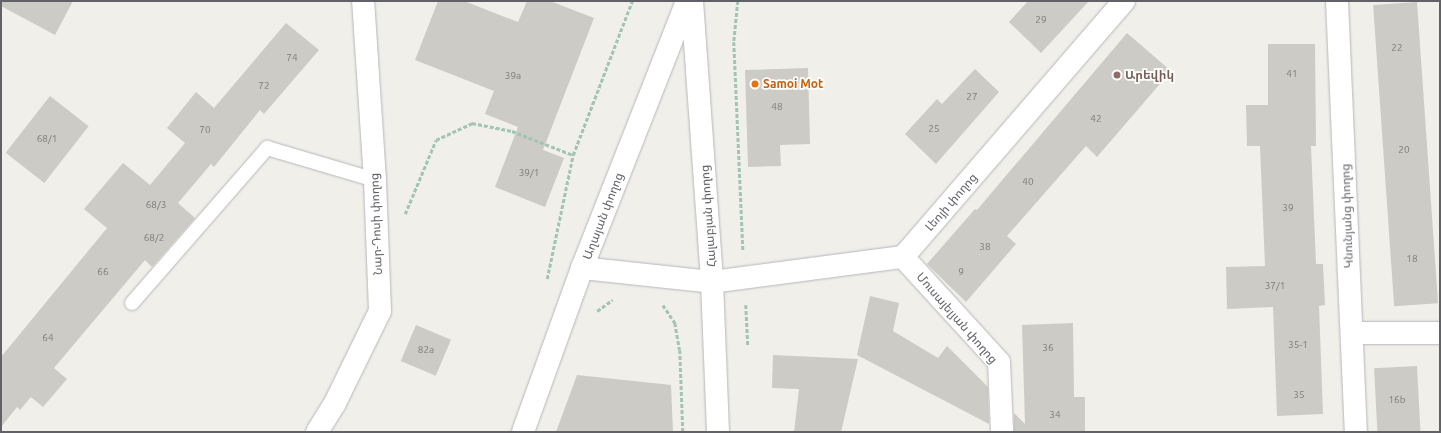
<!DOCTYPE html>
<meta charset="utf-8">
<style>
body{margin:0}
#map{position:relative;width:1441px;height:433px;overflow:hidden;background:#f0efe9;font-family:Ubuntu,"Noto Sans Armenian",sans-serif}
div>[style]{position:absolute}
.building>*{inset:0;background:#cccbc5;transform-origin:0 0}
.path>*{height:2.5px;margin-top:-1.25px;transform-origin:0;background:repeating-linear-gradient(90deg,#a2c5b0 0 4px,transparent 0 6px)}
.roads{filter:drop-shadow(0 0 1px #b5b7bb) drop-shadow(0 0 1px #b5b7bb)}
.service>*{height:14px;margin:-7px;padding:0 7px;transform-origin:7px;border-radius:7px;background:#fff}
.minor>*{height:22px;margin:-11px;padding:0 11px;transform-origin:11px;border-radius:11px;background:#fff}
.tertiary>*{height:22px;margin:-11px;padding:0 11px;transform-origin:11px;border-radius:11px;background:#fff}
.secondary>*{height:22px;margin:-11px;padding:0 11px;transform-origin:11px;border-radius:11px;background:#fff}
.dots>*{width:11px;height:11px;translate:-50% -50%;box-sizing:border-box;border:2px solid #fff;border-radius:50%}
span{translate:-50% -50%;white-space:nowrap;text-align:center;line-height:1.15;-webkit-text-stroke:3.5px #fff;paint-order:stroke}
.number-label{font-size:10px;color:#7b7c7e}
.number-label span{-webkit-text-stroke-width:0}
.education-label{font-size:12px;color:#785e54;font-weight:700}
.left{translate:0 -50%;text-align:left}
.food-label{font-size:12px;color:#c56008;font-weight:700}
.street-label{font-size:12px;color:#606267}
.frame{position:absolute;inset:0;border:2px solid #606267;pointer-events:none}
</style>
<div id="map">
<div class="building">
<div style="clip-path:polygon(1px 1px,73px 1px,55px 35px,1px 6px)"></div>
<div style="clip-path:polygon(438px 1px,464px 1px,518px 22px,527px 1px,550px 1px,594px 18px,543px 150px,564px 158px,545px 207px,495px 187px,518px 127px,485px 114px,494px 91px,415px 60px)"></div>
<div style="clip-path:polygon(1028px 1px,1089px 1px,1041px 53px,1009px 22px)"></div>
<div style="left:1417px;top:2px;width:302px;height:44px;rotate:86deg"></div>
<div style="clip-path:polygon(286px 23px,319px 50px,264px 114px,260px 110px,214px 167px,211px 164px,178px 203px,195px 218px,152px 267px,145px 260px,54px 368px,67px 379px,43px 407px,31px 397px,20px 410px,17px 407px,1px 427px,1px 357px,107px 228px,84px 209px,123px 163px,150px 185px,185px 143px,167px 128px,196px 92px,214px 108px)"></div>
<div style="clip-path:polygon(1127px 33px,1171px 71px,1097px 157px,1086px 146px,1007px 236px,1016px 244px,966px 302px,927px 264px,975px 209px,977px 210px)"></div>
<div style="clip-path:polygon(1268px 44px,1315px 44px,1316px 146px,1311px 146px,1316px 264px,1323px 264px,1325px 305px,1319px 306px,1323px 414px,1277px 416px,1273px 307px,1227px 309px,1226px 267px,1265px 266px,1260px 146px,1247px 146px,1246px 105px,1268px 105px)"></div>
<div style="clip-path:polygon(808px 68px,810px 144px,780px 145px,781px 166px,748px 167px,745px 70px)"></div>
<div style="clip-path:polygon(975px 69px,999px 92px,936px 164px,905px 134px,937px 99px,942px 104px)"></div>
<div style="left:50px;top:96px;width:49px;height:72px;rotate:38deg"></div>
<div style="clip-path:polygon(870px 296px,899px 303px,893px 331px,938px 358px,947px 346px,988px 387px,989px 424px,857px 355px)"></div>
<div style="clip-path:polygon(1073px 323px,1074px 397px,1085px 397px,1085px 432px,1014px 432px,1014px 413px,1025px 424px,1022px 325px)"></div>
<div style="left:416px;top:325px;width:38px;height:39px;rotate:23deg"></div>
<div style="clip-path:polygon(773px 355px,858px 359px,841px 432px,794px 432px,799px 389px,772px 388px)"></div>
<div style="left:1417px;top:366px;width:66px;height:43px;rotate:87deg"></div>
<div style="clip-path:polygon(577px 375px,671px 385px,673px 432px,556px 432px)"></div>
</div>
<div class="path">
<div style="left:738px;top:1px;width:41px;rotate:95.6deg"></div>
<div style="left:734px;top:42px;width:208px;rotate:87.5deg"></div>
<div style="left:405px;top:214px;width:80px;rotate:-67.3deg"></div>
<div style="left:436px;top:140px;width:40px;rotate:-25deg"></div>
<div style="left:472px;top:123px;width:41px;rotate:11.3deg"></div>
<div style="left:512px;top:131px;width:66px;rotate:21.5deg"></div>
<div style="left:547px;top:279px;width:127px;rotate:-78.2deg"></div>
<div style="left:573px;top:155px;width:165px;rotate:-69deg"></div>
<div style="left:663px;top:305px;width:22px;rotate:56deg"></div>
<div style="left:675px;top:323px;width:27px;rotate:80deg"></div>
<div style="left:680px;top:350px;width:82px;rotate:87.9deg"></div>
<div style="left:746px;top:305px;width:41px;rotate:87.2deg"></div>
<div style="left:597px;top:311px;width:19px;rotate:-36deg"></div>
</div>
<div class="roads">
<div class="service">
<div style="left:132px;top:303px;width:206px;rotate:-48.9deg"></div>
<div style="left:267px;top:148px;width:113px;rotate:16.5deg"></div>
</div>
<div class="minor">
<div style="left:1337px;top:1px;width:431px;rotate:87.5deg"></div>
<div style="left:903px;top:257px;width:142px;rotate:47.6deg"></div>
<div style="left:999px;top:362px;width:70px;rotate:87.5deg"></div>
<div style="left:712px;top:282px;width:193px;rotate:-7.5deg"></div>
<div style="left:903px;top:257px;width:338px;rotate:-49.2deg"></div>
<div style="left:1352px;top:333px;width:88px"></div>
<div style="left:317px;top:432px;width:34px;rotate:-58deg"></div>
<div style="left:335px;top:403px;width:102px;rotate:-63.9deg"></div>
<div style="left:380px;top:311px;width:131px;rotate:-92.2deg"></div>
<div style="left:375px;top:180px;width:179px;rotate:-93.8deg"></div>
</div>
<div class="tertiary">
<div style="left:523px;top:432px;width:174px;rotate:-70.2deg"></div>
<div style="left:582px;top:268px;width:287px;rotate:-68.5deg"></div>
</div>
<div class="secondary">
<div style="left:692px;top:1px;width:282px;rotate:85.9deg"></div>
<div style="left:712px;top:282px;width:150px;rotate:87.7deg"></div>
<div style="left:582px;top:268px;width:131px;rotate:6.1deg"></div>
</div>
</div>
<div class="dots">
<div style="left:1117px;top:75px;background:#8d6e63"></div>
<div style="left:755px;top:84px;background:#e8710a"></div>
</div>
<div class="number-label">
<span style="left:1041px;top:20px">29</span>
<span style="left:1397px;top:48px">22</span>
<span style="left:292px;top:58px">74</span>
<span style="left:1292px;top:74px">41</span>
<span style="left:513px;top:76px">39a</span>
<span style="left:264px;top:86px">72</span>
<span style="left:972px;top:97px">27</span>
<span style="left:777px;top:107px">48</span>
<span style="left:1096px;top:119px">42</span>
<span style="left:934px;top:129px">25</span>
<span style="left:205px;top:130px">70</span>
<span style="left:47px;top:139px">68/1</span>
<span style="left:1404px;top:150px">20</span>
<span style="left:529px;top:173px">39/1</span>
<span style="left:1028px;top:182px">40</span>
<span style="left:156px;top:205px">68/3</span>
<span style="left:1288px;top:208px">39</span>
<span style="left:154px;top:238px">68/2</span>
<span style="left:985px;top:247px">38</span>
<span style="left:1412px;top:259px">18</span>
<span style="left:103px;top:272px">66</span>
<span style="left:961px;top:272px">9</span>
<span style="left:1275px;top:286px">37/1</span>
<span style="left:48px;top:338px">64</span>
<span style="left:1298px;top:345px">35-1</span>
<span style="left:1048px;top:348px">36</span>
<span style="left:426px;top:350px">82a</span>
<span style="left:1299px;top:395px">35</span>
<span style="left:1397px;top:400px">16b</span>
<span style="left:1055px;top:415px">34</span>
</div>
<div class="education-label">
<span class="left" style="left:1125px;top:75px">Արեվիկ</span>
</div>
<div class="food-label">
<span class="left" style="left:763px;top:84px">Samoi Mot</span>
</div>
<div class="street-label">
<span style="left:951px;top:202px;rotate:-49deg">Լեոյի փողոց</span>
<span style="left:603px;top:216px;rotate:-69deg">Աղայան փողոց</span>
<span style="left:708px;top:216px;rotate:-94deg">Հալաբյան փողոց</span>
<span style="left:1347px;top:216px;rotate:-92deg">Կնունյանց փողոց</span>
<span style="left:376px;top:224px;rotate:-92deg">Նար-Դոսի փողոց</span>
<span style="left:957px;top:318px;rotate:49deg">Մուսայելյան փողոց</span>
</div>
<div class="frame"></div>
</div>
